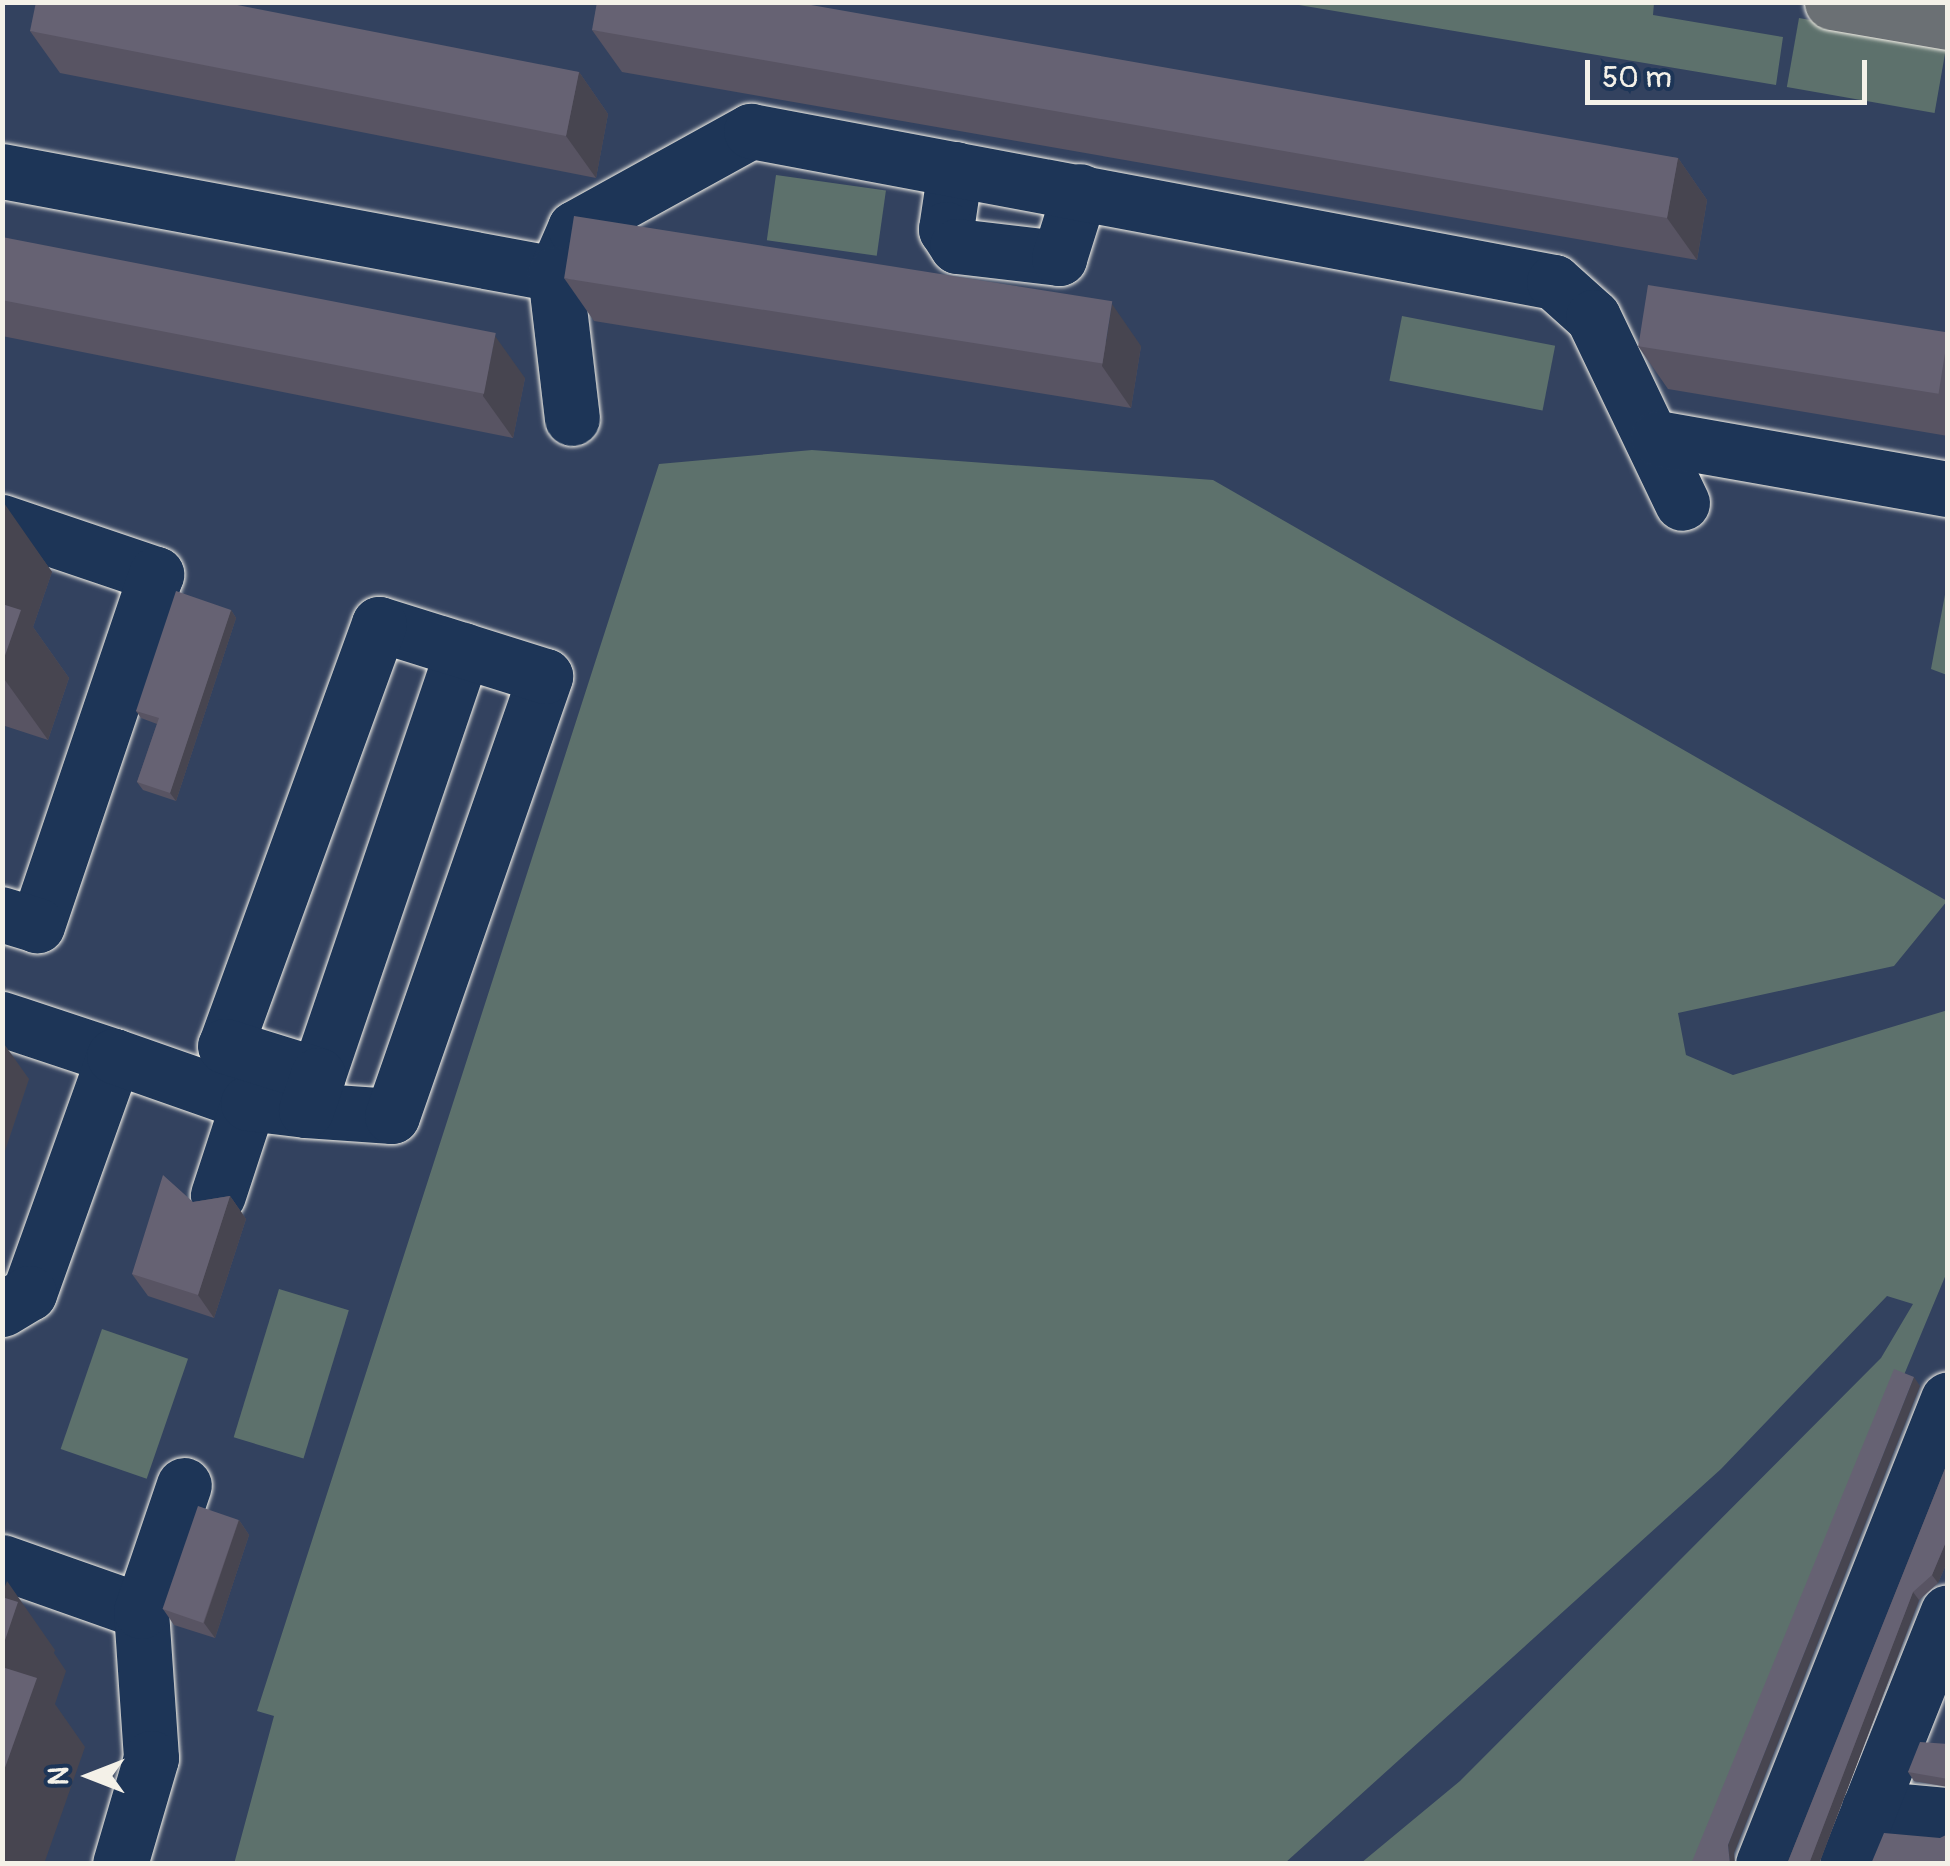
<!DOCTYPE html>
<style>
body{margin:0}
#map{position:relative;width:1950px;height:1866px;overflow:hidden;background:#33425f;font-family:Pangolin,sans-serif}
div>[style]{position:absolute}
.green>*{inset:0;background:#5d716c;transform-origin:0 0}
.roads{filter:drop-shadow(0 0 2px #f4f1e8) drop-shadow(0 0 2px #f4f1e8)}
.minor>*{height:55px;margin:-27.5px;padding:0 27.5px;transform-origin:27.5px;border-radius:27.5px;background:#1d3557}
.major>*{height:55px;margin:-27.5px;padding:0 27.5px;transform-origin:27.5px;border-radius:27.5px;background:#6b7074}
.wall>*{inset:0;background:#585463}
.shaded-wall>*{inset:0;background:#474550}
.building>*{inset:0;background:#666273;transform-origin:0 0}
span{translate:-50% -50%;white-space:nowrap;text-align:center;line-height:1.15;-webkit-text-stroke:8px #1d3557;paint-order:stroke}
.frame{position:absolute;inset:0;border:5px solid #f4f1e8;pointer-events:none}
.north{position:absolute;left:40px;top:1726px;width:100px;height:100px;-webkit-text-stroke:8px #1d3557;paint-order:stroke;rotate:270deg;font-size:28px;font-weight:700;line-height:40px;text-align:center;color:#f4f1e8}
.north::after{content:'';display:block;margin:auto;width:35px;height:45px;background:#f4f1e8;clip-path:polygon(50% 0,100% 100%,50% 72%,0 100%)}
.scale{position:absolute;left:1585px;top:60px;width:282px;height:45px;box-sizing:border-box;border:5px solid #f4f1e8;border-top:0;padding-left:12px;font-size:30px;line-height:35px;white-space:nowrap;color:#f4f1e8;-webkit-text-stroke:8px #1d3557;paint-order:stroke}
</style>
<div id="map">
<div class="green">
<div style="clip-path:polygon(1287px 3px,1654px 3px,1653px 15px,1783px 37px,1776px 85px)"></div>
<div style="left:1799px;top:18px;width:150px;height:70px;rotate:10deg"></div>
<div style="left:776px;top:175px;width:111px;height:66px;rotate:8deg"></div>
<div style="left:1402px;top:316px;width:156px;height:66px;rotate:11deg"></div>
<div style="clip-path:polygon(812px 450px,1213px 480px,1947px 901px,1894px 966px,1678px 1013px,1686px 1055px,1733px 1075px,1948px 1010px,1947px 1272px,1700px 1863px,1361px 1863px,1460px 1781px,1881px 1358px,1913px 1304px,1887px 1296px,1721px 1469px,1285px 1863px,234px 1864px,274px 1716px,257px 1711px,659px 464px)"></div>
<div style="clip-path:polygon(1947px 584px,1948px 675px,1947px 675px,1931px 669px)"></div>
<div style="left:279px;top:1289px;width:73px;height:155px;rotate:17deg"></div>
<div style="left:102px;top:1329px;width:91px;height:127px;rotate:19deg"></div>
</div>
<div class="roads">
<div class="minor">
<div style="left:955px;top:169px;width:61px;rotate:98.5deg"></div>
<div style="left:946px;top:229px;width:20px;rotate:57deg"></div>
<div style="left:957px;top:246px;width:103px;rotate:6.7deg"></div>
<div style="left:1059px;top:258px;width:70px;rotate:-72.6deg"></div>
<div style="left:2px;top:171px;width:563px;rotate:10.55deg"></div>
<div style="left:555px;top:274px;width:50px;rotate:-66.5deg"></div>
<div style="left:575px;top:228px;width:201px;rotate:-28.9deg"></div>
<div style="left:751px;top:131px;width:817px;rotate:10.65deg"></div>
<div style="left:1554px;top:282px;width:52px;rotate:41.9deg"></div>
<div style="left:1593px;top:317px;width:206px;rotate:64.4deg"></div>
<div style="left:555px;top:274px;width:145px;rotate:83.3deg"></div>
<div style="left:1658px;top:438px;width:294px;rotate:10deg"></div>
<div style="left:2px;top:522px;width:163px;rotate:18.7deg"></div>
<div style="left:156px;top:574px;width:371px;rotate:108.7deg"></div>
<div style="left:37px;top:925px;width:37px;rotate:-163deg"></div>
<div style="left:2px;top:1019px;width:118px;rotate:18.3deg"></div>
<div style="left:114px;top:1056px;width:252px;rotate:109.7deg"></div>
<div style="left:29px;top:1293px;width:31px;rotate:149deg"></div>
<div style="left:114px;top:1056px;width:142px;rotate:19.3deg"></div>
<div style="left:248px;top:1103px;width:97px;rotate:108.1deg"></div>
<div style="left:318px;top:1075px;width:449px;rotate:-71.2deg"></div>
<div style="left:248px;top:1103px;width:58px;rotate:6.9deg"></div>
<div style="left:306px;top:1110px;width:86px;rotate:4deg"></div>
<div style="left:392px;top:1116px;width:466px;rotate:-70.8deg"></div>
<div style="left:545px;top:676px;width:174px;rotate:-162.6deg"></div>
<div style="left:379px;top:624px;width:449px;rotate:110deg"></div>
<div style="left:225px;top:1046px;width:97px;rotate:17.3deg"></div>
<div style="left:318px;top:1075px;width:37px;rotate:109deg"></div>
<div style="left:2px;top:1562px;width:147px;rotate:19.4deg"></div>
<div style="left:141px;top:1611px;width:147px;rotate:86.1deg"></div>
<div style="left:151px;top:1758px;width:110px;rotate:106.3deg"></div>
<div style="left:141px;top:1611px;width:133px;rotate:-71.2deg"></div>
<div style="left:1869px;top:1808px;width:79px;rotate:5.1deg"></div>
<div style="left:1763px;top:1864px;width:500px;rotate:-68.3deg"></div>
<div style="left:1847px;top:1864px;width:271px;rotate:-68.2deg"></div>
</div>
<div class="major">
<div style="left:1832px;top:2px;width:118px;rotate:9.8deg"></div>
</div>
</div>
<div class="wall">
<div style="clip-path:polygon(592px 30px,1678px 158px,1707px 200px,1697px 260px,622px 72px)"></div>
<div style="clip-path:polygon(30px 31px,579px 72px,608px 114px,596px 178px,60px 73px)"></div>
<div style="clip-path:polygon(2px 237px,525px 378px,513px 438px,2px 336px)"></div>
<div style="clip-path:polygon(564px 278px,1141px 346px,1131px 408px,594px 321px)"></div>
<div style="clip-path:polygon(1948px 335px,1948px 436px,1668px 389px,1638px 346px)"></div>
<div style="clip-path:polygon(2px 503px,52px 572px,33px 627px,69px 678px,48px 740px,2px 725px)"></div>
<div style="clip-path:polygon(231px 610px,236px 618px,176px 801px,143px 790px,137px 782px,157px 724px,141px 718px,136px 711px)"></div>
<div style="clip-path:polygon(230px 1196px,246px 1219px,214px 1318px,148px 1296px,132px 1274px,193px 1202px)"></div>
<div style="clip-path:polygon(1948px 1461px,1948px 1560px,1938px 1583px,1919px 1600px,1819px 1864px,1787px 1864px)"></div>
<div style="clip-path:polygon(239px 1520px,249px 1535px,215px 1638px,174px 1625px,163px 1609px)"></div>
<div style="clip-path:polygon(1948px 1744px,1948px 1787px,1914px 1781px,1908px 1772px)"></div>
</div>
<div class="shaded-wall">
<div style="clip-path:polygon(579px 72px,608px 114px,596px 178px,566px 136px)"></div>
<div style="clip-path:polygon(1678px 158px,1707px 200px,1697px 260px,1667px 218px)"></div>
<div style="clip-path:polygon(1112px 304px,1141px 346px,1131px 408px,1102px 366px)"></div>
<div style="clip-path:polygon(495px 336px,525px 378px,513px 438px,483px 396px)"></div>
<div style="clip-path:polygon(4px 503px,52px 572px,33px 627px,69px 678px,48px 740px,2px 676px)"></div>
<div style="clip-path:polygon(231px 610px,236px 618px,176px 801px,170px 793px)"></div>
<div style="clip-path:polygon(2px 1041px,29px 1079px,2px 1160px)"></div>
<div style="clip-path:polygon(230px 1196px,246px 1219px,214px 1318px,198px 1295px)"></div>
<div style="clip-path:polygon(1914px 1377px,1920px 1386px,1734px 1853px,1735px 1864px,1730px 1864px,1728px 1845px)"></div>
<div style="clip-path:polygon(239px 1520px,249px 1535px,215px 1638px,204px 1623px)"></div>
<div style="clip-path:polygon(1948px 1537px,1948px 1560px,1938px 1583px,1932px 1575px)"></div>
<div style="clip-path:polygon(7px 1581px,55px 1650px,54px 1653px,66px 1671px,55px 1704px,85px 1747px,44px 1864px,2px 1864px,2px 1594px)"></div>
<div style="clip-path:polygon(1913px 1592px,1919px 1600px,1819px 1864px,1812px 1864px,1810px 1861px)"></div>
</div>
<div class="building">
<div style="clip-path:polygon(36px 2px,222px 2px,579px 72px,566px 136px,30px 31px)"></div>
<div style="clip-path:polygon(597px 2px,794px 2px,1678px 158px,1667px 218px,592px 30px)"></div>
<div style="left:574px;top:216px;width:545px;height:63px;rotate:9deg"></div>
<div style="left:2px;top:237px;width:503px;height:62px;rotate:11deg"></div>
<div style="left:1648px;top:285px;width:304px;height:62px;rotate:9deg"></div>
<div style="clip-path:polygon(176px 591px,231px 610px,170px 793px,137px 782px,159px 718px,136px 711px)"></div>
<div style="clip-path:polygon(2px 604px,21px 610px,2px 664px)"></div>
<div style="clip-path:polygon(163px 1175px,193px 1202px,230px 1196px,198px 1295px,132px 1274px)"></div>
<div style="clip-path:polygon(1894px 1369px,1914px 1377px,1728px 1845px,1730px 1864px,1691px 1864px)"></div>
<div style="clip-path:polygon(1948px 1461px,1948px 1537px,1932px 1575px,1913px 1592px,1810px 1861px,1812px 1864px,1787px 1864px)"></div>
<div style="left:198px;top:1506px;width:43px;height:109px;rotate:19deg"></div>
<div style="clip-path:polygon(2px 1597px,18px 1602px,2px 1649px)"></div>
<div style="clip-path:polygon(2px 1667px,37px 1678px,2px 1776px)"></div>
<div style="clip-path:polygon(1920px 1742px,1948px 1744px,1948px 1779px,1908px 1772px)"></div>
<div style="clip-path:polygon(1884px 1833px,1940px 1838px,1948px 1834px,1948px 1864px,1871px 1864px)"></div>
</div>
<div class="frame"></div>
<div class="north">N</div>
<div class="scale">50 m</div>
</div>
